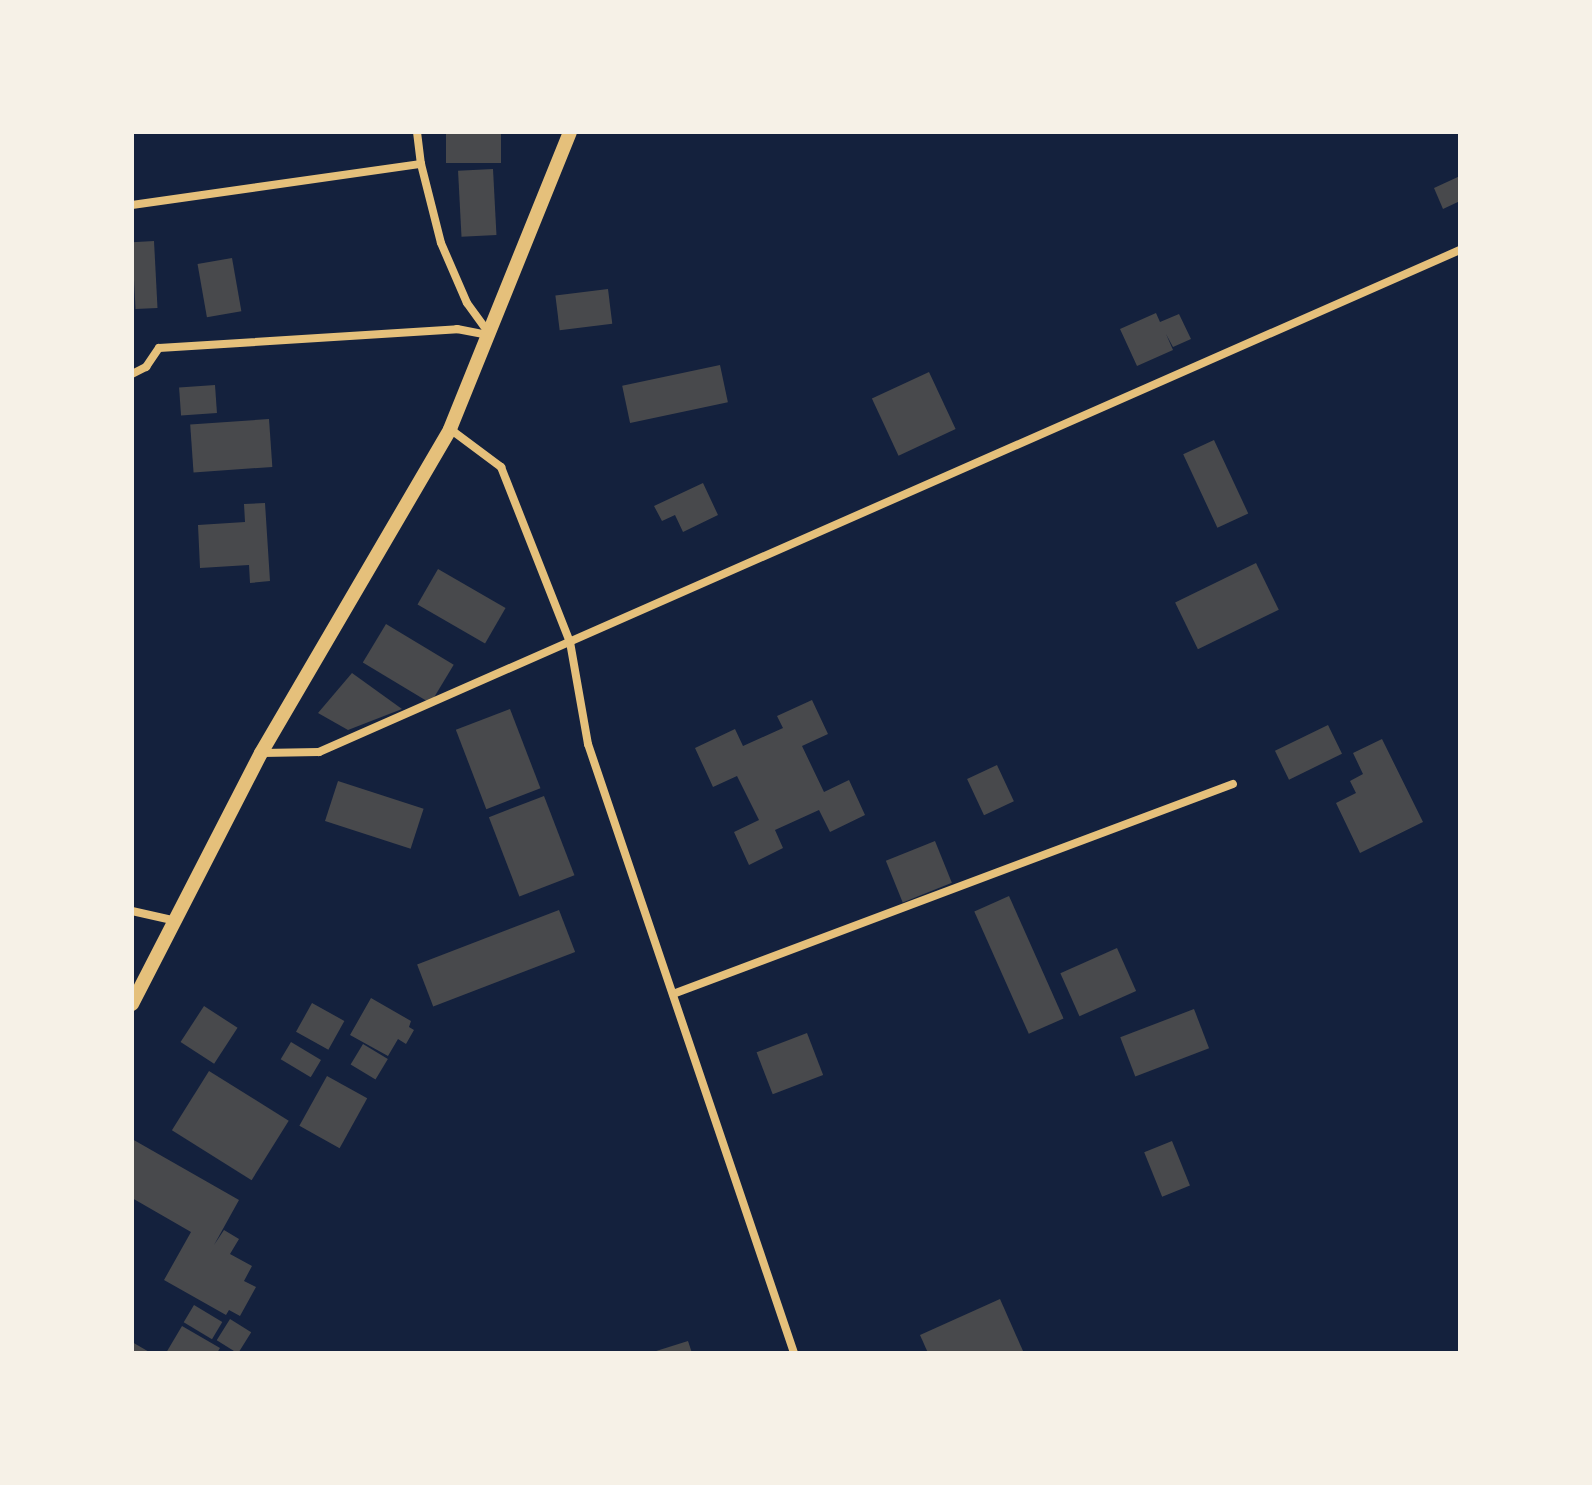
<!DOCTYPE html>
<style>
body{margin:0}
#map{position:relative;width:1592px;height:1485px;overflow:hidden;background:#14213d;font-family:"Asap Condensed",sans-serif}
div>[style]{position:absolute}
.building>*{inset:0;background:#48494c;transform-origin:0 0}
.minor>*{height:8px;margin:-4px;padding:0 4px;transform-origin:4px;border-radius:4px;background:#e5c07b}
.tertiary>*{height:14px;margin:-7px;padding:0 7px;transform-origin:7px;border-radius:7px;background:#e5c07b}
span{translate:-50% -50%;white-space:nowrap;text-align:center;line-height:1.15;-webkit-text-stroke:6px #f6f1e7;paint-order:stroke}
.frame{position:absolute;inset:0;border:134px solid #f6f1e7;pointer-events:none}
</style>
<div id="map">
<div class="building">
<div style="left:446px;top:132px;width:55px;height:31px"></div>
<div style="left:493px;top:169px;width:66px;height:35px;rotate:87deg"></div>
<div style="clip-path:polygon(1460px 176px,1460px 201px,1443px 209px,1434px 188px)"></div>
<div style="left:154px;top:241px;width:67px;height:22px;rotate:87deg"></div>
<div style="left:232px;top:258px;width:54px;height:35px;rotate:80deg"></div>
<div style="left:608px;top:289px;width:35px;height:53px;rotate:83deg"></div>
<div style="clip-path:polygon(1156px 313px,1160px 322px,1179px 314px,1191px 339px,1173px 347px,1166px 334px,1173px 350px,1137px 366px,1120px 329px)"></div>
<div style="left:720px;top:365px;width:38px;height:100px;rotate:78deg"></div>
<div style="left:929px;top:372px;width:63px;height:63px;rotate:65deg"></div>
<div style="left:215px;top:385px;width:28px;height:36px;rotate:86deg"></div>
<div style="left:269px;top:419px;width:48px;height:79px;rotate:86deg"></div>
<div style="left:1214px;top:440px;width:81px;height:34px;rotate:65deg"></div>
<div style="clip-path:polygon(703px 483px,718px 515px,683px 532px,675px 515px,662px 521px,654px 506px)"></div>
<div style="clip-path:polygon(265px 503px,270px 581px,250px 583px,249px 565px,200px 568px,198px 525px,245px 522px,244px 504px)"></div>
<div style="left:1256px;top:563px;width:52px;height:90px;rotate:64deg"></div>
<div style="left:438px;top:569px;width:78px;height:41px;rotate:30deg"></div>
<div style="left:386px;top:624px;width:79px;height:45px;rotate:31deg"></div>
<div style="clip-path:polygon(352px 673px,402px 709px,348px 730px,318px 713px)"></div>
<div style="clip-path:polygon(812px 700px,828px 734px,802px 746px,824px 792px,849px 780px,865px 815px,830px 832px,819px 810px,775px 830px,783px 848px,749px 865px,734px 832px,759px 820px,737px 776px,713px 787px,695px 748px,735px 729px,743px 746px,783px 728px,777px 716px)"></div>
<div style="left:510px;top:709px;width:85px;height:58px;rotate:69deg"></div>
<div style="left:1328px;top:725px;width:32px;height:59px;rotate:64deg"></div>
<div style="clip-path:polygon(1382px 739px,1423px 822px,1360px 853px,1336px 803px,1356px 793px,1350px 781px,1363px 774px,1353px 753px)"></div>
<div style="left:997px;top:765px;width:40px;height:33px;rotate:65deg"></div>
<div style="left:338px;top:781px;width:90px;height:42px;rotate:18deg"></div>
<div style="left:544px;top:796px;width:85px;height:59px;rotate:69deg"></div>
<div style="left:935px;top:841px;width:45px;height:53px;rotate:68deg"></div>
<div style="left:1009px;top:896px;width:134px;height:38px;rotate:66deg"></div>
<div style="left:559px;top:910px;width:45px;height:152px;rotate:69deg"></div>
<div style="left:1117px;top:948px;width:47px;height:62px;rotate:66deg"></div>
<div style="clip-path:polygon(371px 998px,411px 1021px,409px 1027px,414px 1030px,406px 1044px,398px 1039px,388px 1056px,350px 1035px)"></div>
<div style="left:312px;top:1003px;width:37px;height:33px;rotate:29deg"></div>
<div style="left:204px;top:1006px;width:40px;height:43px;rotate:33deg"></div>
<div style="left:1194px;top:1009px;width:42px;height:79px;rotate:69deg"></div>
<div style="left:807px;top:1033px;width:45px;height:54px;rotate:69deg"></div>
<div style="left:291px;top:1042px;width:35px;height:20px;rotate:31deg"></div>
<div style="left:363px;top:1044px;width:29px;height:24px;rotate:31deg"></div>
<div style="left:209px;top:1071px;width:94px;height:70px;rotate:32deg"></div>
<div style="left:327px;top:1076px;width:46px;height:57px;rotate:29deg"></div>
<div style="clip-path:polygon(132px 1139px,239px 1200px,214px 1245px,224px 1230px,239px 1239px,230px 1254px,252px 1266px,244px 1281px,256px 1287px,240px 1316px,229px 1310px,226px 1315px,164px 1280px,191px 1232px,132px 1198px)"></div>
<div style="left:1172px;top:1141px;width:48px;height:30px;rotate:68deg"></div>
<div style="clip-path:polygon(1000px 1299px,1023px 1351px,928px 1353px,920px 1335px)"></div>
<div style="left:194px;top:1305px;width:33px;height:20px;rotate:31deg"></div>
<div style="left:230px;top:1319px;width:25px;height:25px;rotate:32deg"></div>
<div style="clip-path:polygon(182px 1326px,220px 1348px,217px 1353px,166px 1353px)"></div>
<div style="clip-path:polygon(688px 1341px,692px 1353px,653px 1353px,653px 1352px)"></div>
<div style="clip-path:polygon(132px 1342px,151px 1353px,132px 1353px)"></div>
</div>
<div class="minor">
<div style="left:417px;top:132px;width:32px;rotate:83deg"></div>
<div style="left:421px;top:164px;width:81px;rotate:75.8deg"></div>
<div style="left:441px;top:243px;width:65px;rotate:66.6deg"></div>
<div style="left:467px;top:303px;width:36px;rotate:54deg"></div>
<div style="left:132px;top:205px;width:292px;rotate:-8.1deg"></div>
<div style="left:132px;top:374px;width:16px;rotate:-27deg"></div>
<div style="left:146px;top:367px;width:23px;rotate:-56deg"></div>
<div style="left:159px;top:348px;width:299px;rotate:-3.6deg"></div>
<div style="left:457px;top:329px;width:31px;rotate:11deg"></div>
<div style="left:450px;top:429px;width:64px;rotate:36.7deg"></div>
<div style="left:501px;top:467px;width:188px;rotate:68.5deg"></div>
<div style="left:570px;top:642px;width:104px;rotate:80deg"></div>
<div style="left:588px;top:744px;width:643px;rotate:71.31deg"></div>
<div style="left:262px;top:753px;width:57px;rotate:-1deg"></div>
<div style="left:319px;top:752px;width:1247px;rotate:-23.75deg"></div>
<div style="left:132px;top:911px;width:41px;rotate:12.7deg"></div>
<div style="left:673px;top:994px;width:598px;rotate:-20.56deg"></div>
</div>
<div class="tertiary">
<div style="left:132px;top:1004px;width:282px;rotate:-62.8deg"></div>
<div style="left:261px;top:753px;width:375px;rotate:-59.7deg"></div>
<div style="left:450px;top:429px;width:320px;rotate:-68deg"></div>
</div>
<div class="frame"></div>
</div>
